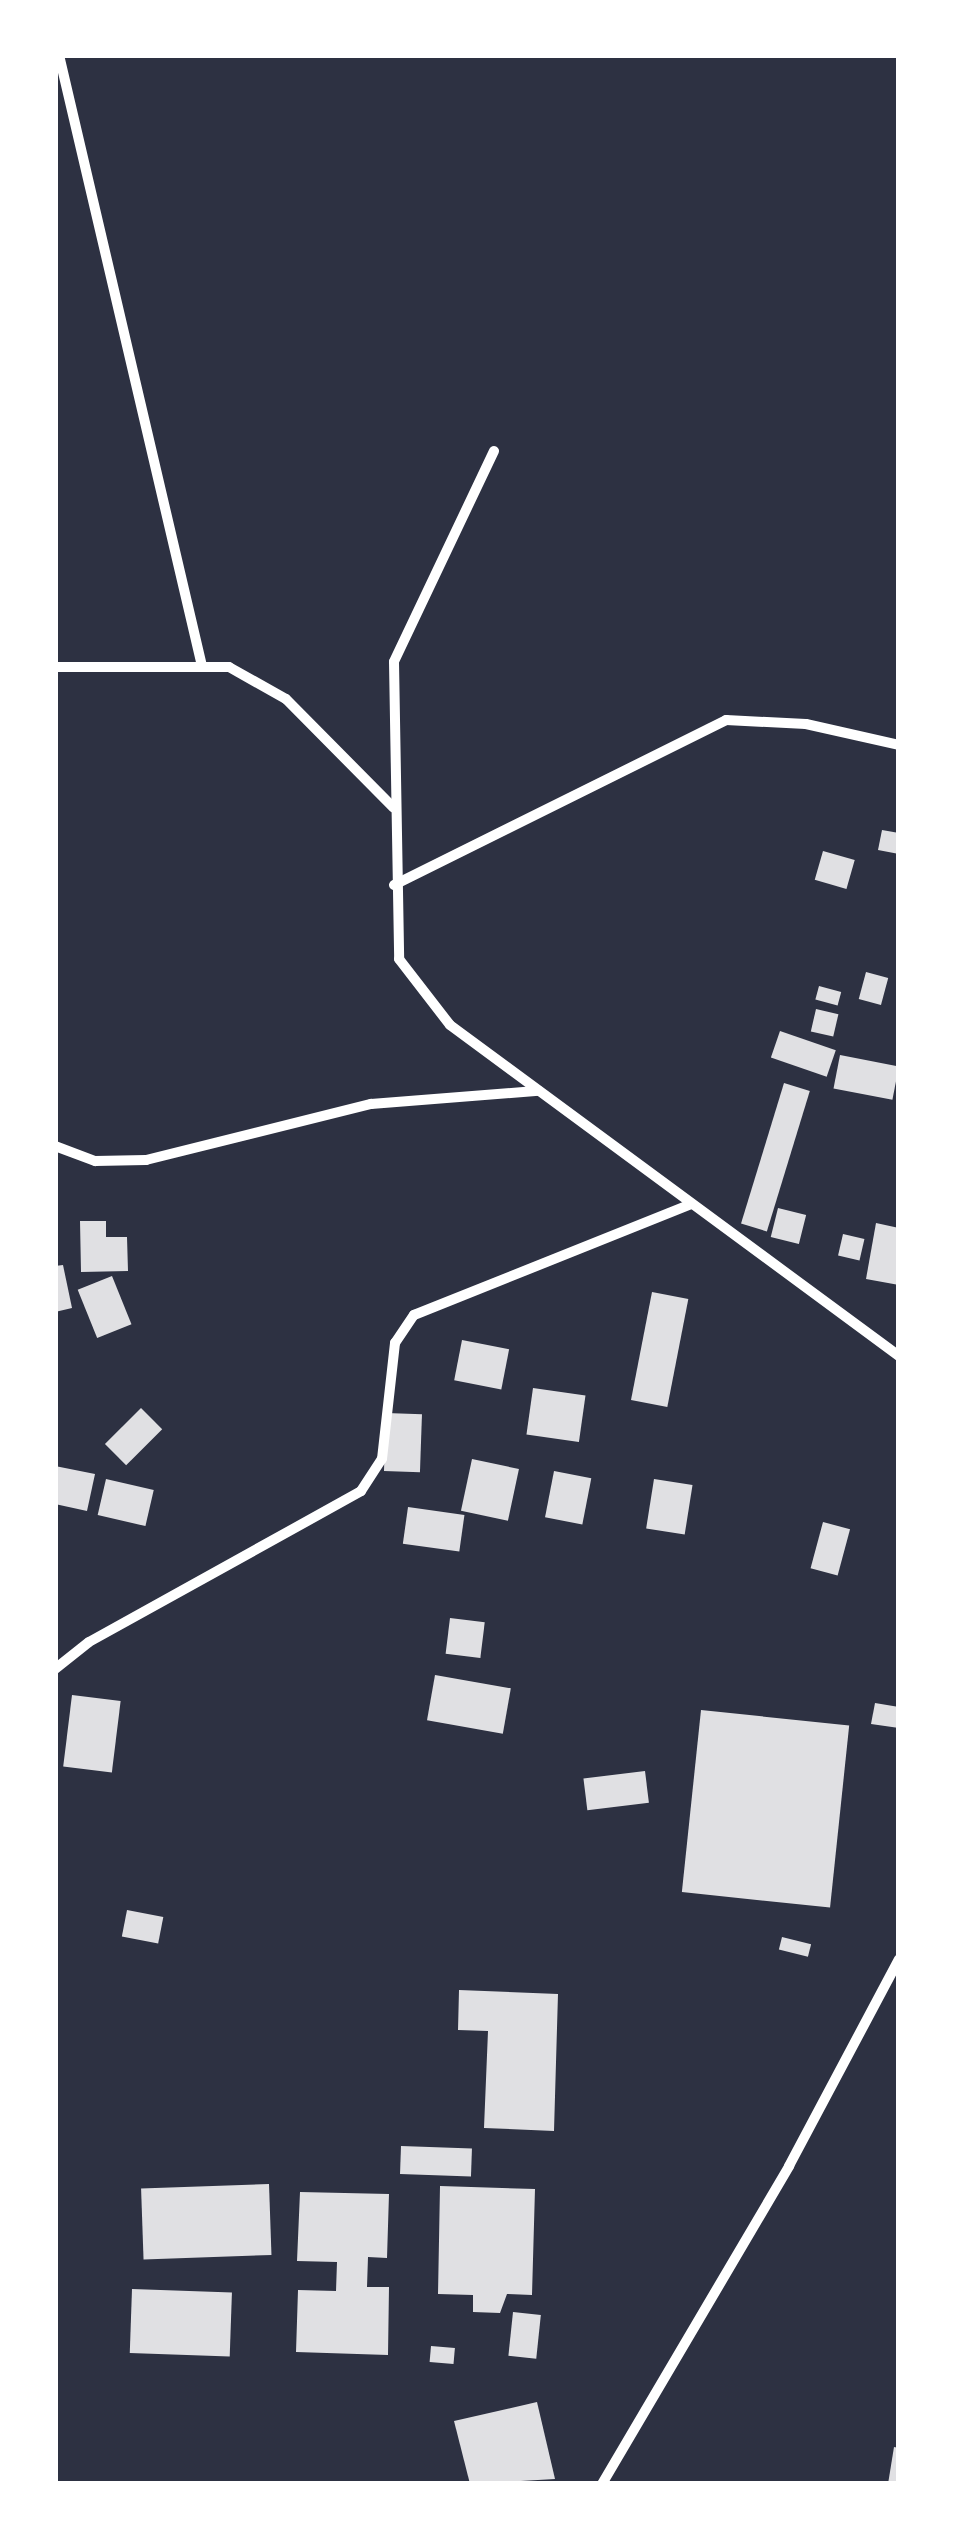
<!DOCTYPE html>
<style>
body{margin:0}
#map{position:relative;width:954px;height:2539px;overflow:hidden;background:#2d3142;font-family:"Crimson Pro",serif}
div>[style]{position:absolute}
.building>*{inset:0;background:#e0e0e3;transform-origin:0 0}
.minor>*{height:10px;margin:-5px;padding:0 5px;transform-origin:5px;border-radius:5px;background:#fff}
span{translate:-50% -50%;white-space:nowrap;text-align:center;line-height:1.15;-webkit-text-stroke:8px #fff;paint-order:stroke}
.frame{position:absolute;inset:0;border:58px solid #fff;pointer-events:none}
</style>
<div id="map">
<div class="building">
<div style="clip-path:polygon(882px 830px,899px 833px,899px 854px,878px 850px)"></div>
<div style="left:823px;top:851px;width:33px;height:30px;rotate:16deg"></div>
<div style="left:866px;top:972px;width:23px;height:28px;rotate:15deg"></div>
<div style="left:819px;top:986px;width:23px;height:14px;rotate:15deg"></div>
<div style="left:816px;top:1009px;width:23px;height:23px;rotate:13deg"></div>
<div style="left:780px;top:1031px;width:59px;height:28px;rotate:19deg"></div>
<div style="left:840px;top:1055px;width:60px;height:34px;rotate:11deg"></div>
<div style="left:784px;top:1083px;width:27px;height:147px;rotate:17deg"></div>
<div style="left:778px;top:1208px;width:29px;height:30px;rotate:14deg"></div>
<div style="clip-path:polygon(80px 1221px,106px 1221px,106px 1237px,127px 1237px,128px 1271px,81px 1272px)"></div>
<div style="clip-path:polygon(876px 1223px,899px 1228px,899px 1285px,866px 1279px)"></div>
<div style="left:843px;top:1234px;width:22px;height:22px;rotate:13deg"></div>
<div style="clip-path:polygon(63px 1265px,72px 1308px,55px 1312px,55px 1266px)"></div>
<div style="left:112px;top:1276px;width:52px;height:37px;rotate:68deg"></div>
<div style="left:652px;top:1292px;width:37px;height:110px;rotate:11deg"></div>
<div style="left:462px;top:1340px;width:48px;height:41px;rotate:11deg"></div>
<div style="left:533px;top:1388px;width:53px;height:47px;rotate:8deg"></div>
<div style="left:141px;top:1408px;width:30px;height:51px;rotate:45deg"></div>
<div style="left:386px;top:1413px;width:36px;height:58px;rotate:2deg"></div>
<div style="left:472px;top:1459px;width:48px;height:53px;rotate:12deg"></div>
<div style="clip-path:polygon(55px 1466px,95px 1474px,87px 1511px,55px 1504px)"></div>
<div style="left:554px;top:1471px;width:38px;height:47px;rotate:11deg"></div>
<div style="left:106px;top:1479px;width:49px;height:37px;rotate:13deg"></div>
<div style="left:654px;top:1479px;width:39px;height:50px;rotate:9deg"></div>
<div style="left:408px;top:1507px;width:57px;height:37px;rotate:8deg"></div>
<div style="left:823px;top:1522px;width:28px;height:48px;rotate:15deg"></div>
<div style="left:450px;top:1618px;width:35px;height:36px;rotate:7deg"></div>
<div style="left:435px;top:1675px;width:77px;height:46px;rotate:10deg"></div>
<div style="left:72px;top:1695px;width:49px;height:72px;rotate:7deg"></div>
<div style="clip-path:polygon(875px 1703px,899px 1707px,899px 1728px,871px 1724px)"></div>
<div style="left:701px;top:1710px;width:149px;height:183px;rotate:6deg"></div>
<div style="left:645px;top:1771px;width:32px;height:62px;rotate:83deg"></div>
<div style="left:127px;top:1910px;width:37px;height:27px;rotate:11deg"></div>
<div style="left:782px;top:1937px;width:30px;height:13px;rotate:14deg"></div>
<div style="clip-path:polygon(459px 1990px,558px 1994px,554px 2131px,484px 2128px,488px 2031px,458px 2030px)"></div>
<div style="left:401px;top:2146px;width:71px;height:28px;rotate:2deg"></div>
<div style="left:269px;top:2184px;width:71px;height:128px;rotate:88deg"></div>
<div style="clip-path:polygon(440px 2186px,535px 2189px,532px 2295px,507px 2294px,500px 2313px,473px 2312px,473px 2295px,438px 2294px)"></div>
<div style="clip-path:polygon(300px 2192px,389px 2194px,387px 2258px,368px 2257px,367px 2287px,389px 2287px,388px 2355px,296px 2352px,298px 2290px,336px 2291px,337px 2262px,297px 2261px)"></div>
<div style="left:132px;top:2289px;width:100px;height:64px;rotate:2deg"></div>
<div style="left:513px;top:2312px;width:28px;height:44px;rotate:6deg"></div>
<div style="left:431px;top:2346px;width:24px;height:16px;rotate:5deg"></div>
<div style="clip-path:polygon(537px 2402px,555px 2479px,470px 2484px,454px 2421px)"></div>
<div style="clip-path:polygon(894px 2447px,899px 2448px,899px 2484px,888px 2484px)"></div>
</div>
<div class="minor">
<div style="left:59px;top:55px;width:628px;rotate:76.83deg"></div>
<div style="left:494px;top:451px;width:233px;rotate:115.4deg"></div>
<div style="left:394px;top:662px;width:297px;rotate:89deg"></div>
<div style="left:399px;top:959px;width:83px;rotate:52.3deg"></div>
<div style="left:450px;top:1025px;width:558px;rotate:36.4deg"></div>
<div style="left:55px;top:667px;width:174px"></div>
<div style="left:229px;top:667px;width:65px;rotate:29.3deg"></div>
<div style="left:286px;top:699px;width:153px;rotate:45.3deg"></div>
<div style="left:394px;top:885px;width:371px;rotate:-26.4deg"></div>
<div style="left:726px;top:720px;width:80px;rotate:2.9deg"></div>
<div style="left:806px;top:724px;width:95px;rotate:12.7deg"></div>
<div style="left:55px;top:1146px;width:43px;rotate:20.6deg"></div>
<div style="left:95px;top:1161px;width:51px;rotate:-1.1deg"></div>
<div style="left:146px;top:1160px;width:232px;rotate:-14deg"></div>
<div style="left:371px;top:1104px;width:168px;rotate:-4.5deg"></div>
<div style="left:55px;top:1669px;width:43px;rotate:-38.5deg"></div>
<div style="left:89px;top:1642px;width:311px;rotate:-29deg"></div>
<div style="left:361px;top:1491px;width:38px;rotate:-57deg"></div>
<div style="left:382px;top:1459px;width:117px;rotate:-83.6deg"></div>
<div style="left:395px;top:1343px;width:34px;rotate:-56deg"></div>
<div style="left:414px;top:1315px;width:299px;rotate:-21.8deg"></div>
<div style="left:602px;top:2484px;width:369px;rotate:-59.5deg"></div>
<div style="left:789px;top:2166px;width:234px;rotate:-62deg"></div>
</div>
<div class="frame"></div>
</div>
